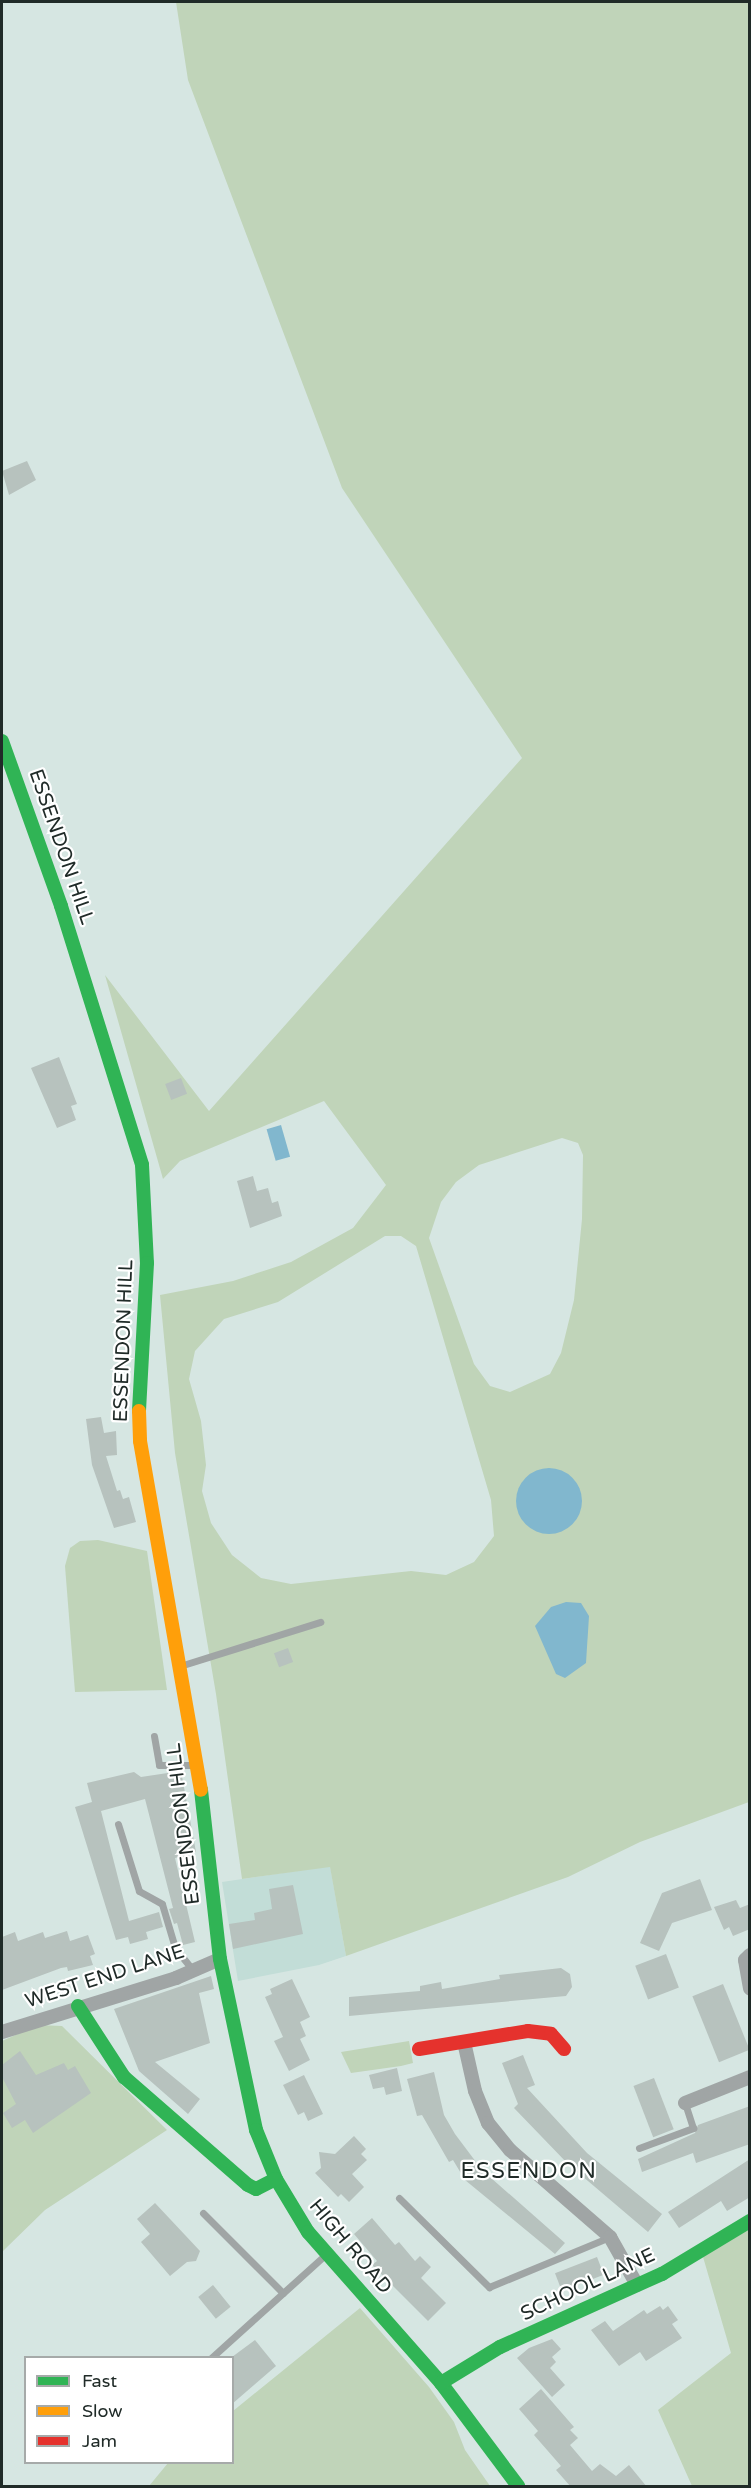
<!DOCTYPE html>
<style>
body{margin:0}
#map{position:relative;width:751px;height:2488px;overflow:hidden;background:#d6e6e2;font-family:"Varela Round",sans-serif}
div>[style]{position:absolute}
.built>*{inset:0;background:#c2ddd7}
.green>*{inset:0;background:#c0d4b9}
.water>*{inset:0;background:#81b7ce;transform-origin:0 0}
.round{border-radius:50%}
.building>*{inset:0;background:#b7c2be;transform-origin:0 0}
.lane>*{height:7px;margin:-3.5px;padding:0 3.5px;transform-origin:3.5px;border-radius:3.5px;background:#a0a5a5}
.street>*{height:14px;margin:-7px;padding:0 7px;transform-origin:7px;border-radius:7px;background:#a0a5a5}
.fast>*{height:14px;margin:-7px;padding:0 7px;transform-origin:7px;border-radius:7px;background:#30b455}
.slow>*{height:14px;margin:-7px;padding:0 7px;transform-origin:7px;border-radius:7px;background:#ff9f0a}
.jam>*{height:14px;margin:-7px;padding:0 7px;transform-origin:7px;border-radius:7px;background:#e5322d}
span{translate:-50% -50%;white-space:nowrap;text-align:center;line-height:1.15;-webkit-text-stroke:4.5px #fff;paint-order:stroke}
.street-label{font-size:20px;color:#202b28}
.quarter-label{font-size:22px;color:#202b28;letter-spacing:1.5px}
.frame{position:absolute;inset:0;border:3px solid #202b28;pointer-events:none}
.legend{position:absolute;left:24px;top:2356px;width:210px;height:108px;box-sizing:border-box;background:#fff;border:2px solid #a6aaa9;margin:0;padding:8px 10px;list-style:none;font-size:18px;color:#202b28}
.legend li{display:flex;align-items:center;gap:12px;height:30px}
.legend b{width:30px;border:2px solid #a6aaa9}
</style>
<div id="map">
<div class="built">
<div style="clip-path:polygon(330px 1866px,346px 1956px,319px 1965px,238px 1981px,222px 1882px)"></div>
</div>
<div class="green">
<div style="clip-path:polygon(evenodd,176px 2px,749px 2px,749px 1802px,640px 1842px,568px 1877px,346px 1956px,330px 1867px,242px 1879px,216px 1694px,175px 1453px,160px 1295px,233px 1281px,291px 1262px,353px 1228px,386px 1185px,324px 1101px,180px 1161px,163px 1179px,105px 975px,209px 1111px,522px 758px,342px 488px,188px 80px,176px 2px,562px 1138px,578px 1143px,583px 1155px,582px 1219px,574px 1300px,561px 1353px,550px 1374px,510px 1392px,490px 1386px,474px 1364px,429px 1238px,441px 1202px,456px 1182px,479px 1165px,562px 1138px,176px 2px,385px 1236px,401px 1236px,416px 1246px,491px 1500px,494px 1536px,474px 1562px,446px 1575px,411px 1571px,291px 1584px,261px 1578px,232px 1555px,211px 1523px,202px 1491px,206px 1465px,201px 1421px,189px 1379px,195px 1351px,224px 1319px,278px 1302px,385px 1236px)"></div>
<div style="clip-path:polygon(98px 1540px,147px 1551px,167px 1690px,75px 1692px,65px 1566px,70px 1548px,80px 1541px)"></div>
<div style="clip-path:polygon(38px 2025px,62px 2026px,167px 2130px,45px 2210px,2px 2252px,2px 2041px)"></div>
<div style="clip-path:polygon(409px 2041px,413px 2063px,401px 2066px,351px 2073px,341px 2052px)"></div>
<div style="clip-path:polygon(749px 2227px,749px 2486px,692px 2486px,658px 2410px,731px 2353px,701px 2250px)"></div>
<div style="clip-path:polygon(360px 2308px,429px 2387px,454px 2422px,465px 2450px,490px 2486px,149px 2486px,168px 2463px,232px 2462px,233px 2411px)"></div>
</div>
<div class="water">
<div style="left:281px;top:1125px;width:33px;height:15px;rotate:74deg"></div>
<div class="round" style="left:516px;top:1468px;width:66px;height:66px"></div>
<div style="clip-path:polygon(566px 1602px,581px 1603px,589px 1616px,586px 1663px,565px 1678px,556px 1674px,535px 1626px,551px 1607px)"></div>
</div>
<div class="building">
<div style="clip-path:polygon(27px 461px,36px 480px,9px 495px,2px 471px)"></div>
<div style="clip-path:polygon(59px 1057px,77px 1104px,71px 1106px,76px 1120px,57px 1128px,31px 1068px)"></div>
<div style="left:181px;top:1078px;width:17px;height:17px;rotate:69deg"></div>
<div style="clip-path:polygon(253px 1176px,257px 1191px,268px 1188px,272px 1203px,278px 1201px,282px 1216px,250px 1228px,237px 1181px)"></div>
<div style="clip-path:polygon(101px 1417px,104px 1433px,116px 1431px,117px 1455px,106px 1456px,117px 1491px,120px 1490px,123px 1499px,129px 1497px,136px 1522px,114px 1528px,92px 1465px,86px 1419px)"></div>
<div style="left:288px;top:1648px;width:15px;height:15px;rotate:70deg"></div>
<div style="clip-path:polygon(181px 1771px,196px 1852px,175px 1858px,195px 1942px,183px 1945px,177px 1923px,174px 1924px,169px 1909px,173px 1908px,145px 1799px,101px 1811px,129px 1921px,159px 1912px,163px 1927px,146px 1932px,148px 1939px,130px 1944px,128px 1937px,116px 1940px,75px 1807px,92px 1802px,87px 1783px,134px 1772px,141px 1777px)"></div>
<div style="clip-path:polygon(700px 1879px,712px 1910px,672px 1923px,659px 1951px,640px 1943px,662px 1893px)"></div>
<div style="clip-path:polygon(293px 1885px,303px 1934px,233px 1949px,229px 1924px,255px 1920px,254px 1913px,272px 1909px,269px 1889px)"></div>
<div style="clip-path:polygon(736px 1900px,740px 1908px,750px 1904px,750px 1929px,733px 1936px,729px 1927px,724px 1930px,714px 1907px)"></div>
<div style="clip-path:polygon(67px 1931px,70px 1941px,88px 1935px,95px 1954px,90px 1956px,93px 1965px,68px 1971px,67px 1967px,61px 1968px,2px 1990px,2px 1937px,15px 1932px,18px 1941px,43px 1932px,45px 1938px)"></div>
<div style="left:666px;top:1954px;width:36px;height:33px;rotate:69deg"></div>
<div style="clip-path:polygon(561px 1968px,570px 1974px,572px 1987px,566px 1996px,349px 2016px,349px 1997px,420px 1991px,420px 1986px,441px 1982px,442px 1989px,500px 1979px,499px 1975px)"></div>
<div style="clip-path:polygon(211px 1976px,214px 1989px,199px 1993px,210px 2043px,155px 2062px,200px 2099px,188px 2114px,139px 2071px,114px 2009px)"></div>
<div style="clip-path:polygon(292px 1979px,310px 2017px,300px 2022px,306px 2036px,300px 2039px,310px 2060px,289px 2071px,274px 2041px,283px 2037px,265px 1997px,272px 1994px,270px 1989px)"></div>
<div style="left:723px;top:1984px;width:71px;height:33px;rotate:68deg"></div>
<div style="clip-path:polygon(20px 2051px,36px 2075px,64px 2063px,68px 2070px,75px 2066px,91px 2093px,33px 2133px,25px 2120px,12px 2128px,3px 2113px,16px 2104px,2px 2077px,2px 2065px)"></div>
<div style="clip-path:polygon(523px 2055px,535px 2085px,527px 2088px,587px 2153px,662px 2214px,648px 2232px,568px 2164px,514px 2108px,518px 2104px,502px 2063px)"></div>
<div style="clip-path:polygon(397px 2068px,402px 2091px,386px 2095px,384px 2087px,373px 2089px,369px 2075px)"></div>
<div style="clip-path:polygon(434px 2072px,444px 2115px,455px 2134px,482px 2170px,565px 2243px,555px 2254px,465px 2180px,453px 2160px,449px 2162px,422px 2115px,417px 2116px,407px 2079px)"></div>
<div style="clip-path:polygon(304px 2075px,323px 2114px,308px 2121px,304px 2112px,298px 2115px,283px 2085px)"></div>
<div style="left:654px;top:2078px;width:55px;height:22px;rotate:69deg"></div>
<div style="clip-path:polygon(750px 2106px,750px 2144px,696px 2163px,693px 2153px,642px 2172px,638px 2159px,695px 2133px,698px 2125px)"></div>
<div style="clip-path:polygon(354px 2136px,366px 2149px,361px 2154px,367px 2160px,352px 2174px,364px 2187px,349px 2202px,341px 2194px,338px 2197px,315px 2173px,321px 2168px,319px 2152px,335px 2154px)"></div>
<div style="clip-path:polygon(750px 2159px,750px 2197px,727px 2211px,721px 2201px,679px 2228px,668px 2212px)"></div>
<div style="clip-path:polygon(155px 2203px,200px 2251px,196px 2261px,187px 2262px,170px 2276px,141px 2242px,150px 2234px,137px 2219px)"></div>
<div style="clip-path:polygon(372px 2218px,395px 2245px,399px 2242px,415px 2261px,420px 2256px,431px 2267px,421px 2278px,446px 2303px,428px 2321px,372px 2265px,377px 2261px,354px 2234px)"></div>
<div style="left:597px;top:2257px;width:19px;height:45px;rotate:69deg"></div>
<div style="left:213px;top:2285px;width:28px;height:19px;rotate:51deg"></div>
<div style="clip-path:polygon(660px 2306px,663px 2310px,668px 2306px,678px 2320px,672px 2324px,682px 2338px,646px 2361px,640px 2352px,619px 2366px,591px 2330px,605px 2321px,613px 2331px,644px 2310px,647px 2314px)"></div>
<div style="clip-path:polygon(552px 2339px,561px 2349px,552px 2357px,556px 2362px,550px 2368px,565px 2385px,552px 2397px,517px 2358px,529px 2348px)"></div>
<div style="clip-path:polygon(255px 2340px,276px 2366px,232px 2404px,232px 2357px)"></div>
<div style="clip-path:polygon(541px 2389px,574px 2427px,570px 2430px,578px 2438px,570px 2445px,592px 2471px,600px 2464px,616px 2476px,629px 2465px,647px 2487px,571px 2487px,556px 2470px,561px 2466px,534px 2435px,538px 2431px,519px 2409px)"></div>
</div>
<div class="lane">
<div style="left:183px;top:1665px;width:144px;rotate:-17.4deg"></div>
<div style="left:154px;top:1736px;width:29px;rotate:80deg"></div>
<div style="left:159px;top:1765px;width:37px"></div>
<div style="left:118px;top:1824px;width:70px;rotate:72.6deg"></div>
<div style="left:139px;top:1891px;width:26px;rotate:29deg"></div>
<div style="left:162px;top:1904px;width:46px;rotate:73.5deg"></div>
<div style="left:175px;top:1948px;width:28px;rotate:51deg"></div>
<div style="left:639px;top:2148px;width:58px;rotate:-20.3deg"></div>
<div style="left:693px;top:2128px;width:26px;rotate:-108deg"></div>
<div style="left:399px;top:2198px;width:127px;rotate:44.7deg"></div>
<div style="left:489px;top:2287px;width:131px;rotate:-22.5deg"></div>
<div style="left:203px;top:2213px;width:113px;rotate:45deg"></div>
<div style="left:211px;top:2358px;width:154px;rotate:-42.1deg"></div>
</div>
<div class="street">
<div style="left:750px;top:1955px;width:7px;rotate:135deg"></div>
<div style="left:745px;top:1960px;width:29px;rotate:80deg"></div>
<div style="left:2px;top:2032px;width:182px;rotate:-17.2deg"></div>
<div style="left:176px;top:1978px;width:48px;rotate:-23.4deg"></div>
<div style="left:464px;top:2042px;width:50px;rotate:77.3deg"></div>
<div style="left:475px;top:2091px;width:35px;rotate:68deg"></div>
<div style="left:488px;top:2123px;width:35px;rotate:51deg"></div>
<div style="left:510px;top:2150px;width:133px;rotate:41deg"></div>
<div style="left:610px;top:2237px;width:55px;rotate:60.6deg"></div>
<div style="left:685px;top:2103px;width:70px;rotate:-21.8deg"></div>
</div>
<div class="fast">
<div style="left:2px;top:741px;width:175px;rotate:70.3deg"></div>
<div style="left:61px;top:906px;width:271px;rotate:72.6deg"></div>
<div style="left:142px;top:1165px;width:98px;rotate:87.1deg"></div>
<div style="left:147px;top:1263px;width:148px;rotate:93.1deg"></div>
<div style="left:201px;top:1790px;width:170px;rotate:83.6deg"></div>
<div style="left:220px;top:1959px;width:175px;rotate:78.1deg"></div>
<div style="left:256px;top:2130px;width:53px;rotate:67.8deg"></div>
<div style="left:276px;top:2179px;width:62px;rotate:58.9deg"></div>
<div style="left:308px;top:2232px;width:201px;rotate:48.6deg"></div>
<div style="left:441px;top:2383px;width:129px;rotate:53.2deg"></div>
<div style="left:78px;top:2006px;width:85px;rotate:57.1deg"></div>
<div style="left:124px;top:2077px;width:164px;rotate:41.1deg"></div>
<div style="left:248px;top:2185px;width:9px;rotate:27deg"></div>
<div style="left:256px;top:2189px;width:22px;rotate:-27deg"></div>
<div style="left:441px;top:2383px;width:69px;rotate:-31.4deg"></div>
<div style="left:500px;top:2347px;width:178px;rotate:-24.3deg"></div>
<div style="left:662px;top:2274px;width:103px;rotate:-31.1deg"></div>
</div>
<div class="slow">
<div style="left:139px;top:1411px;width:30px;rotate:88deg"></div>
<div style="left:140px;top:1441px;width:354px;rotate:80.1deg"></div>
</div>
<div class="jam">
<div style="left:419px;top:2049px;width:110px;rotate:-9.4deg"></div>
<div style="left:528px;top:2031px;width:23px;rotate:7deg"></div>
<div style="left:551px;top:2034px;width:20px;rotate:49deg"></div>
</div>
<div class="street-label">
<span style="left:61px;top:847px;rotate:71deg">ESSENDON HILL</span>
<span style="left:124px;top:1341px;rotate:-88deg">ESSENDON HILL</span>
<span style="left:184px;top:1824px;rotate:-97deg">ESSENDON HILL</span>
<span style="left:105px;top:1977px;rotate:-18deg">WEST END LANE</span>
<span style="left:350px;top:2247px;rotate:50deg">HIGH ROAD</span>
<span style="left:588px;top:2285px;rotate:-25deg">SCHOOL LANE</span>
</div>
<div class="quarter-label">
<span style="left:529px;top:2172px">ESSENDON</span>
</div>
<div class="frame"></div>
<ul class="legend">
<li><b style="height:8px;background:#30b455"></b>Fast</li>
<li><b style="height:8px;background:#ff9f0a"></b>Slow</li>
<li><b style="height:8px;background:#e5322d"></b>Jam</li>
</ul>
</div>
